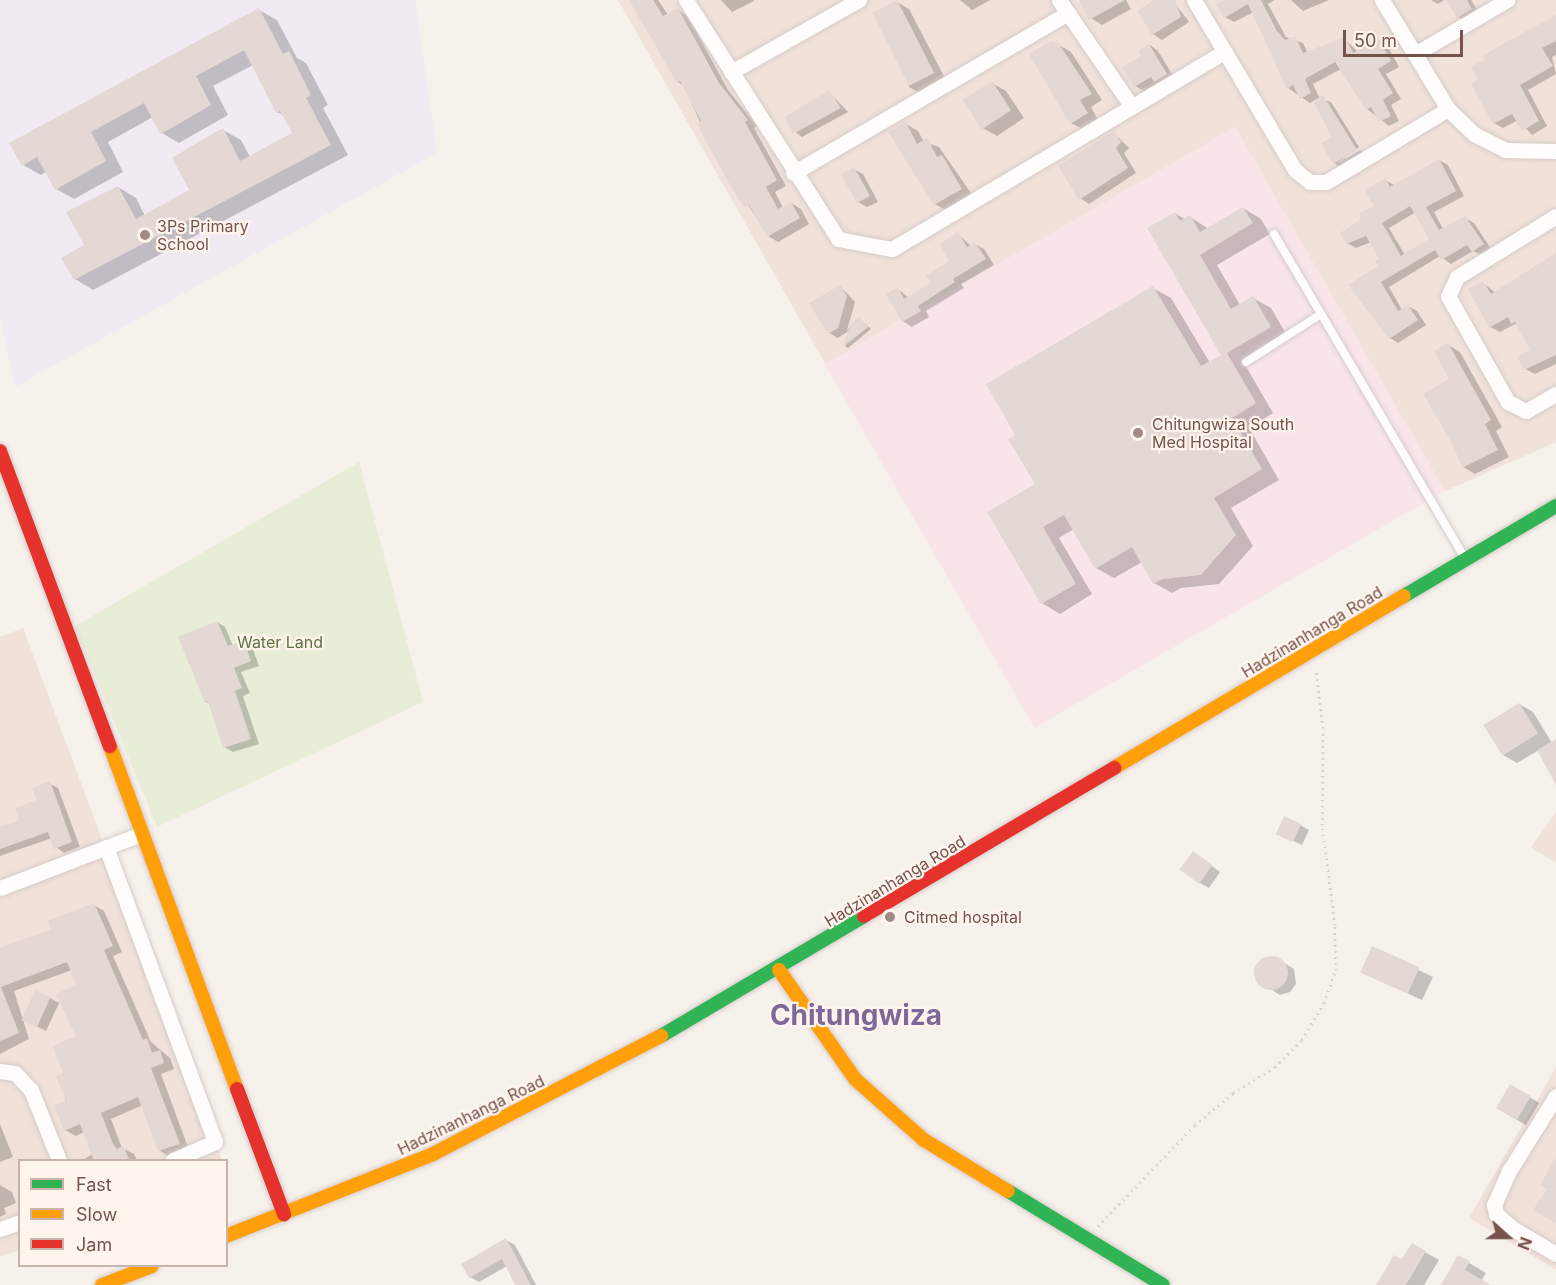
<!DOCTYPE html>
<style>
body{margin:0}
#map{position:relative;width:1556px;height:1285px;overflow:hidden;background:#f7f1ec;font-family:Inter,sans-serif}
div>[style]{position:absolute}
.residential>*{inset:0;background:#f0e2da}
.education>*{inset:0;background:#f2eaf3}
.medical>*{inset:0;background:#f9e5e8;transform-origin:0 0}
.green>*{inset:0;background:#e8edd7}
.shadow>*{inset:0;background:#0003;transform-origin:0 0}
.building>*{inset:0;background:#e4d8d4;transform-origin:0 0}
.round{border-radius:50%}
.path>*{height:3px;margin-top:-1.5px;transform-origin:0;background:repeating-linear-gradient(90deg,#dad0cf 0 1.5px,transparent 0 6px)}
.roads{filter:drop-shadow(0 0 2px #d6ccc8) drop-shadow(0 0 2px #d6ccc8)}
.lane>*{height:8px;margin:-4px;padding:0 4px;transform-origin:4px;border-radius:4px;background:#fefdfc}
.street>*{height:15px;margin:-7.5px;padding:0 7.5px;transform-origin:7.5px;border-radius:7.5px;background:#fefdfc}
.fast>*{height:14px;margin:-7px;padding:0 7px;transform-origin:7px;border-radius:7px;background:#30b455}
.slow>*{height:14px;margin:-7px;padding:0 7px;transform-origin:7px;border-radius:7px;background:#ff9f0a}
.jam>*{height:14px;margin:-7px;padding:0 7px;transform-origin:7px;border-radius:7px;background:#e5322d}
.dots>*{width:16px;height:16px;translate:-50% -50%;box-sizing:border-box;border:3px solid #fff5ee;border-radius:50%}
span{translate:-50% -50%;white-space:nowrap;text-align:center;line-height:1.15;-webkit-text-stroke:4.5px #fff5ee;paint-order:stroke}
.poi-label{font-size:16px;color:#75534c}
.left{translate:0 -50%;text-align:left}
.street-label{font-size:16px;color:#75534c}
.park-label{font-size:16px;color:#5a7541}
.town-label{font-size:28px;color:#7f6898;font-weight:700}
.legend{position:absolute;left:18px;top:1159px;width:210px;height:108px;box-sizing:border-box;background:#fff5ee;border:2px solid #c8b4ad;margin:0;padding:8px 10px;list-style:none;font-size:18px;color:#75534c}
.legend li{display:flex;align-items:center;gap:12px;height:30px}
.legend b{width:30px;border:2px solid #c8b4ad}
.north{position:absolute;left:1478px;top:1207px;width:60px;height:60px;-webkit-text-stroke:4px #fff5ee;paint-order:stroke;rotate:111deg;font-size:16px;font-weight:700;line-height:24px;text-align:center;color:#75534c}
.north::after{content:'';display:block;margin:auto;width:21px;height:27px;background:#75534c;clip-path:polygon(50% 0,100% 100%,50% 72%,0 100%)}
.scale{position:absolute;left:1343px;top:30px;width:120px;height:27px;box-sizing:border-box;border:3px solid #75534c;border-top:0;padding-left:8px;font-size:18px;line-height:21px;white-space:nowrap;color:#75534c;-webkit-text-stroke:4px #fff5ee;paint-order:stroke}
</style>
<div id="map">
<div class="residential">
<div style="clip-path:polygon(618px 0,1556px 0,1556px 442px,1443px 492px,1235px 127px,831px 374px)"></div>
<div style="clip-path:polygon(23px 628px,222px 1160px,20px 1160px,19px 1250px,0 1257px,0 637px)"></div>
<div style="clip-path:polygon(1556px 812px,1556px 863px,1531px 847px)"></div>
<div style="clip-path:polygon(1556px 1067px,1556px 1270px,1469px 1218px)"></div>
</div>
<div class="education">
<div style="clip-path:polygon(0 0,415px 0,437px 153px,15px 387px,0 316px)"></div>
</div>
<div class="medical">
<div style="left:1235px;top:127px;width:420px;height:474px;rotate:60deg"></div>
</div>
<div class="green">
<div style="clip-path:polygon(359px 462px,423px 702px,157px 827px,75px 626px)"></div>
</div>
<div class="shadow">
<div style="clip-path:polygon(631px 0,658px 0,668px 15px,678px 10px,688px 16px,728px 90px,757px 126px,754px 128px,786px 186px,775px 192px,783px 208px,791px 203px,801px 209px,809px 224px,778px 242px,768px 236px,713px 151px,684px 86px,678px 82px)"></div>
<div style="clip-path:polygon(721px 0,754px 0,754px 1px,732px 12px)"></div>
<div style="clip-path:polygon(960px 0,990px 0,972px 10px)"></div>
<div style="clip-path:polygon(1080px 0,1126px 0,1131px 9px,1102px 25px,1091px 18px)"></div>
<div style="clip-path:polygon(1157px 0,1173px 1px,1189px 22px,1162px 40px,1153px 34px,1139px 12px)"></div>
<div style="clip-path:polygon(1227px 0,1275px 0,1268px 4px,1286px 37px,1303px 43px,1308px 53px,1345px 39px,1358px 52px,1378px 40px,1387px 45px,1399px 67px,1386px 74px,1401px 99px,1391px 105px,1399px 121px,1389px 126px,1367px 109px,1341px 69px,1313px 84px,1320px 99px,1331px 102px,1359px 147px,1336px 164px,1361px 150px,1364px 155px,1342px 168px,1334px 163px,1334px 138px,1315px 100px,1310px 103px,1288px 88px,1254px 12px,1234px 22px,1225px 17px)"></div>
<div style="clip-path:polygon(1291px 0,1329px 0,1303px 11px)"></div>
<div style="clip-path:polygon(1431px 0,1444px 0,1438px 4px)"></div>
<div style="clip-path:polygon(1447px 0,1471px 0,1480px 14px,1466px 22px,1458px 17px)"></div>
<div style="clip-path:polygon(897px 2px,909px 9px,946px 80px,921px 94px,909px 87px)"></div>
<div style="clip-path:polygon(259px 10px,277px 20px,297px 58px,306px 63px,328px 105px,323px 108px,348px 155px,93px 290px,75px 279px,87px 246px,118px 187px,136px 198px,145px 216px,191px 191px,223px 130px,241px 140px,250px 157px,294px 134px,285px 116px,277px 112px,253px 65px,213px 86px,228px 115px,179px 143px,162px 133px,153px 117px,108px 142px,123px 172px,74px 199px,56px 189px,47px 171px,41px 175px,23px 165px)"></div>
<div style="clip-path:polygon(1556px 17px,1556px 55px,1552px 57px,1556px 74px,1528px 90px,1547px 126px,1532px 135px,1518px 120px,1503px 128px,1494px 123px)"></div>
<div style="clip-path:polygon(1059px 45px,1071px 52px,1102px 100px,1091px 107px,1098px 120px,1083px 129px,1071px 123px)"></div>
<div style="clip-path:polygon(1150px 45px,1158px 51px,1175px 79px,1144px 91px,1135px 86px,1142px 56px)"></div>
<div style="clip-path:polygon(992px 83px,1006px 91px,1024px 118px,997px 136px,983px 128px)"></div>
<div style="clip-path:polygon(831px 94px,848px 112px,802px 137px,795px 132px)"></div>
<div style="clip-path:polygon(906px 124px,918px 131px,924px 142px,939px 147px,973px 196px,947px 211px,935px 204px)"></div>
<div style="clip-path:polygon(1114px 133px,1129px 148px,1124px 153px,1136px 173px,1089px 204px,1080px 198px)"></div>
<div style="clip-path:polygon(evenodd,1439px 160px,1448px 165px,1464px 196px,1434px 212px,1443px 229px,1465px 218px,1474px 223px,1491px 249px,1482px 255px,1473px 251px,1451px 264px,1440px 256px,1389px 287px,1402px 310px,1408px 306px,1417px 311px,1426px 325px,1398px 343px,1390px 338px,1350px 285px,1380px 267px,1381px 259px,1371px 242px,1356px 248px,1347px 243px,1376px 206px,1385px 180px,1394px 185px,1439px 160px,1416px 212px,1431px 240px,1405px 255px,1389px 228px,1416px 212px)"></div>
<div style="clip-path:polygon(854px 169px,863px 174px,878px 202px,867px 207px,858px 202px)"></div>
<div style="clip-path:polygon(1243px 208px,1261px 219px,1270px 234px,1217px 265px,1240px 305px,1253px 298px,1271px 308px,1288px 337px,1244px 363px,1273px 413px,1249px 428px,1279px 480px,1231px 508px,1253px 546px,1219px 584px,1181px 588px,1172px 593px,1154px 583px,1142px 562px,1114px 578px,1096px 568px,1074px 529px,1059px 538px,1092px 594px,1060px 614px,1042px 603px,989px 512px,1037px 484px,1017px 435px,1153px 288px,1171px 298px,1210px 363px,1223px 355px,1175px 213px,1186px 220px,1190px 217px,1209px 229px)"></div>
<div style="clip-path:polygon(958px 234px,971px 246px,975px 244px,984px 249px,994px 265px,961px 284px,964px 288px,926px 311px,929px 317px,912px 327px,903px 321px,898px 289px,909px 298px,932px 283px,951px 261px)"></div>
<div style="clip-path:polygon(1556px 253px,1556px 364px,1535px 374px,1525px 369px,1532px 350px,1519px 326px,1515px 324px,1500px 332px,1490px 327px,1483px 283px,1496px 293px)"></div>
<div style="clip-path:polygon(840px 286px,855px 302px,847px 330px,860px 319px,871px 329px,848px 348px,845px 346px,850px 330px,838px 338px,829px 333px)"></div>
<div style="clip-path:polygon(1448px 345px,1460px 352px,1502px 427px,1496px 431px,1509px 457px,1475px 474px,1463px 467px)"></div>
<div style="clip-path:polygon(217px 622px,225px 627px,233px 646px,244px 642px,252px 647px,259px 666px,241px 672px,250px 693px,243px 696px,259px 744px,233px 752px,224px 747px,211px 705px,206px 702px)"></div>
<div style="clip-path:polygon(1519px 704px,1533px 712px,1552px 743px,1556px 740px,1556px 777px,1539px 750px,1517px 763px,1503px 755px)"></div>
<div style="clip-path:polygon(49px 783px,58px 788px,80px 847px,64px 853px,56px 847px,52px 838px,0 856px,0 828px,21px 821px)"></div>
<div style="clip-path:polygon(1300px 825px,1309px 830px,1302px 845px,1287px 838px)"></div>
<div style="clip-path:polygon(1202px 859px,1220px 872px,1209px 888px,1200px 883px)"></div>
<div style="clip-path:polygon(94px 905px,104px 911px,122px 952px,113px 956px,151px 1042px,170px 1058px,174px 1069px,161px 1074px,189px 1150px,170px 1157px,159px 1150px,143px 1105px,111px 1119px,122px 1148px,134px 1154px,137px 1160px,83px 1160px,92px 1154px,84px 1132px,76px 1136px,65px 1130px,65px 1074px,78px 1037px,78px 985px,72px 970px,14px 991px,29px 1039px,0 1054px,0 950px,53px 930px)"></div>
<div style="clip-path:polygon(1373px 948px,1433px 977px,1422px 1000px,1376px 979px)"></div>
<div style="clip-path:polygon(1276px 958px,1294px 969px,1296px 984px,1290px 992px,1280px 995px,1257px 980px,1256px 970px,1261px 961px)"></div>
<div style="clip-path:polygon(50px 998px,59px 1003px,46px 1031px,32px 1024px)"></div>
<div style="left:1511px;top:1086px;width:33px;height:26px;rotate:31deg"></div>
<div style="clip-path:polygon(0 1124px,13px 1157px,0 1162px)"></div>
<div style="clip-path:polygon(0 1185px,12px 1192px,16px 1203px,4px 1208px,6px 1214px,0 1217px)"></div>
<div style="clip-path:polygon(506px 1240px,515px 1245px,536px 1285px,517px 1285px,507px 1266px,479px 1282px,470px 1277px)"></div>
<div style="clip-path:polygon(1412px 1245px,1439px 1260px,1424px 1285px,1384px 1285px)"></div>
<div style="clip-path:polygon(1459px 1257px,1486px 1273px,1481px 1281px,1488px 1285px,1442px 1285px)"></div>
</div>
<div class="building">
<div style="clip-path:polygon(629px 0,653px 0,663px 16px,678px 8px,719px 83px,748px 120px,745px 122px,777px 180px,766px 187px,778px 209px,791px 202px,800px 218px,767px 237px,749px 205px,744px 207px,726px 178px,697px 124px,701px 121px,680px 81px,677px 83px)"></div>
<div style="left:897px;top:0;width:82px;height:28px;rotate:63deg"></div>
<div style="clip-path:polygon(1079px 0,1125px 0,1089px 20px)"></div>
<div style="clip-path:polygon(1154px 0,1175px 0,1181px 17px,1152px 35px,1137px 11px)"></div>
<div style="clip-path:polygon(1224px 0,1261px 0,1277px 31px,1285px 40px,1295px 36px,1303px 53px,1345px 37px,1353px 53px,1378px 38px,1391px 61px,1378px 69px,1393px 93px,1383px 100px,1391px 116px,1379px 122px,1371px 107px,1366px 110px,1335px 62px,1305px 79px,1311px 93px,1300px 99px,1293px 85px,1287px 89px,1248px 4px,1224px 18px,1216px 4px)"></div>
<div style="clip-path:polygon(1446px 0,1467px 0,1472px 9px,1457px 18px)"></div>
<div style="clip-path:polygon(259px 8px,283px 54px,289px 51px,311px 95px,306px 98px,331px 145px,74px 280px,61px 258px,84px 245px,66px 212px,118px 186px,136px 219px,189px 190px,172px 158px,200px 141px,223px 128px,240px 161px,292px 133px,280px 111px,276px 113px,244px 50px,196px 76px,211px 105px,182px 122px,160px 134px,144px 103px,91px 132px,106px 161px,55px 190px,37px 157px,22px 166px,9px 143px)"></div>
<div style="clip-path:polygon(1556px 15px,1556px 41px,1542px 48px,1553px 66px,1520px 85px,1539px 121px,1522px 131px,1512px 114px,1493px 124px,1471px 84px,1478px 80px,1471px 67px,1485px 59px,1483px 55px)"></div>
<div style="clip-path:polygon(1051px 41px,1059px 44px,1092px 94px,1080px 100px,1088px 113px,1070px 124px,1029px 54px)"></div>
<div style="clip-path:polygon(1149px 44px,1167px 74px,1154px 82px,1151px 77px,1134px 87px,1122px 67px,1140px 56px,1139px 50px)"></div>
<div style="left:992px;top:81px;width:35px;height:35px;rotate:57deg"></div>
<div style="clip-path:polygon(829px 90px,841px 108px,793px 134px,785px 117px)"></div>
<div style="clip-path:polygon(1323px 95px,1357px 150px,1333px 164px,1321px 143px,1332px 137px,1313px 101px)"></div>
<div style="clip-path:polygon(906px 122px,917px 144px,927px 138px,937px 157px,942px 155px,962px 189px,934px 205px,888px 132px)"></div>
<div style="clip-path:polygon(1114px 131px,1121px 142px,1116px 148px,1128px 168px,1079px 200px,1058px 166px)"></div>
<div style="clip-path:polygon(evenodd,1439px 159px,1456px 191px,1426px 207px,1439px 230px,1465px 216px,1484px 244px,1472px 252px,1467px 245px,1441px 260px,1435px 250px,1381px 282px,1398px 311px,1408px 305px,1418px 320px,1389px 339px,1348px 285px,1378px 266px,1375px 261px,1379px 259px,1366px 236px,1346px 244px,1340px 233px,1361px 219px,1359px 214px,1374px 206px,1365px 190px,1385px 178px,1390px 187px,1439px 159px,1410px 206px,1429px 239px,1401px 256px,1382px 223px,1410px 206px)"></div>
<div style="left:854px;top:167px;width:33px;height:15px;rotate:61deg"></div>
<div style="clip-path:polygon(1243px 207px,1253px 223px,1200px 255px,1231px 309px,1253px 296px,1271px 327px,1227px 353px,1256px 403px,1232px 418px,1262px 469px,1214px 498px,1236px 535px,1201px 575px,1163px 579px,1153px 584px,1132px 547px,1095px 569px,1064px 515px,1043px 527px,1076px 584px,1041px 604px,987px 512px,1035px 484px,1008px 439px,1015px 435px,986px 384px,1153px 286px,1201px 366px,1221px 355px,1147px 228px,1175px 212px,1180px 221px,1190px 215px,1200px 232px)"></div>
<div style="clip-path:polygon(958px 232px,967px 247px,975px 242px,986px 259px,953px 279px,955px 282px,918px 306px,921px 311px,902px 322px,886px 294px,898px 287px,904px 299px,930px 283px,926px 276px,949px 261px,939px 244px)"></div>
<div style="clip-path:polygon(1556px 253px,1556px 355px,1524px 370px,1517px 357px,1530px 350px,1515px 322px,1511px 324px,1508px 317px,1489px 328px,1468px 289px,1483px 281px,1491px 294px)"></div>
<div style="clip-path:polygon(840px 285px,847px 296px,838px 328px,828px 334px,809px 303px)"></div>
<div style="clip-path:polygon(859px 317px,868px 327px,843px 347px,850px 325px)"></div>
<div style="clip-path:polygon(1448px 343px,1491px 420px,1485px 424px,1498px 450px,1462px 468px,1453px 445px,1423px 394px,1449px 379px,1434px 351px)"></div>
<div style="clip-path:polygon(217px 621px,228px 646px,244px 641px,251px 661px,234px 668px,242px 688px,235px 691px,251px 739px,223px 748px,208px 702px,205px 703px,178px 637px)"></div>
<div style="left:1519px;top:703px;width:36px;height:42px;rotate:58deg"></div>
<div style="clip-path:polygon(1556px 739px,1556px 785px,1537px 750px)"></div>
<div style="clip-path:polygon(50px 781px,72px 842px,54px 849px,48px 832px,0 849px,0 827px,19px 820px,15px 808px,37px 800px,32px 788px)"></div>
<div style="left:1284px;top:816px;width:19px;height:20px;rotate:25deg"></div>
<div style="left:1193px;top:851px;width:24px;height:23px;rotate:36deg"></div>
<div style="clip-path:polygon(94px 903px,113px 946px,104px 950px,143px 1040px,147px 1038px,152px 1053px,160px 1050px,164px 1063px,151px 1068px,180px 1144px,158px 1151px,138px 1097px,101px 1113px,113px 1144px,117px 1149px,123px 1146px,130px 1161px,89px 1161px,93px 1159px,80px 1124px,64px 1131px,54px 1105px,66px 1101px,56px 1076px,63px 1073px,52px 1046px,76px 1036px,56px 994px,76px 985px,67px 962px,1px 987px,19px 1033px,0 1041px,0 948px,51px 929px,48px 921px)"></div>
<div style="left:1372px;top:946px;width:52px;height:29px;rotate:24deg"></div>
<div class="round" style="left:1254px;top:956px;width:34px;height:34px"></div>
<div style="left:35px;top:990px;width:17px;height:33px;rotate:24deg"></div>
<div style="left:1510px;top:1084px;width:24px;height:28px;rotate:30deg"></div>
<div style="clip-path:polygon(1556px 1157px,1556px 1224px,1533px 1210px,1547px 1189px,1540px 1185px)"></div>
<div style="clip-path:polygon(506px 1238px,531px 1285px,515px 1285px,502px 1259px,469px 1278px,461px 1264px)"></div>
<div style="clip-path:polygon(1412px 1243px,1426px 1251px,1406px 1285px,1376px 1285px,1394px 1255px,1402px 1259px)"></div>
<div style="clip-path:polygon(1458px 1255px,1470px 1261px,1465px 1270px,1491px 1285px,1441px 1285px)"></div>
</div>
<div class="path">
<div style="left:1098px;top:1226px;width:140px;rotate:-46.2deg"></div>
<div style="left:1195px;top:1125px;width:50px;rotate:-40.1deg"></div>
<div style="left:1233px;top:1093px;width:49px;rotate:-31.8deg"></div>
<div style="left:1275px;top:1067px;width:38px;rotate:-45deg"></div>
<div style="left:1302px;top:1040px;width:43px;rotate:-59.3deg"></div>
<div style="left:1324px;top:1003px;width:35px;rotate:-70deg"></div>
<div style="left:1336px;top:970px;width:45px;rotate:-91.3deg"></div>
<div style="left:1335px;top:925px;width:101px;rotate:-97.4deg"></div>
<div style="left:1322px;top:825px;width:97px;rotate:-89.4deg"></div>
<div style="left:1323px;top:728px;width:58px;rotate:-96.9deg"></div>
</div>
<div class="roads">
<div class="lane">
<div style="left:1274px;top:234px;width:376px;rotate:59.5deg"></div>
<div style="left:1246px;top:362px;width:89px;rotate:-32.6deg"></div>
</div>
<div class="street">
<div style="left:686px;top:0;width:283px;rotate:57.5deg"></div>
<div style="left:838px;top:239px;width:55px;rotate:10.5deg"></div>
<div style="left:892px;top:249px;width:386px;rotate:-30.7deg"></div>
<div style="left:1059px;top:0;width:126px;rotate:55.7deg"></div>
<div style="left:1194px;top:0;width:198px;rotate:59.3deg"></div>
<div style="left:1295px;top:170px;width:19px;rotate:39deg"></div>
<div style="left:1310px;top:182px;width:16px"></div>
<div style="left:1326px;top:182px;width:142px;rotate:-30.9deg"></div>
<div style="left:1382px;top:0;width:127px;rotate:58.8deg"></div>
<div style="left:1448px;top:109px;width:36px;rotate:44deg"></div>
<div style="left:1474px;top:134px;width:35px;rotate:27deg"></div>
<div style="left:1505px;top:150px;width:51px;rotate:1.1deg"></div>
<div style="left:1415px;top:54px;width:107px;rotate:-30.4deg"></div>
<div style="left:731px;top:72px;width:147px;rotate:-29.4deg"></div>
<div style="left:793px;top:173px;width:318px;rotate:-30.2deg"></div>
<div style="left:1556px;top:216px;width:116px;rotate:148.4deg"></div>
<div style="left:1457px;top:277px;width:21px;rotate:115deg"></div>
<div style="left:1448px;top:296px;width:122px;rotate:60.5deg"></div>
<div style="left:1508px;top:402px;width:20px;rotate:27deg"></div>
<div style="left:1526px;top:411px;width:34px;rotate:-30deg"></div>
<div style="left:106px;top:847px;width:314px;rotate:69.7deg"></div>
<div style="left:215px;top:1142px;width:46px;rotate:156.8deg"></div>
<div style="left:0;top:888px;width:151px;rotate:-21deg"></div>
<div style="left:0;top:1071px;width:15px;rotate:8deg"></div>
<div style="left:15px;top:1073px;width:23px;rotate:47deg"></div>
<div style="left:31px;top:1090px;width:75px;rotate:68.2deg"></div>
<div style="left:1556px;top:1096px;width:89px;rotate:122.1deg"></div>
<div style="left:1509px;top:1171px;width:37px;rotate:114deg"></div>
<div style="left:1494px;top:1205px;width:9px;rotate:77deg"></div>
<div style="left:1496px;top:1214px;width:21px;rotate:41deg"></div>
<div style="left:1512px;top:1228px;width:51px;rotate:30.6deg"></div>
<div style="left:0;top:1229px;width:21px;rotate:-19deg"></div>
</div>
<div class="fast">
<div style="left:1404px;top:596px;width:177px;rotate:-30.6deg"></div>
<div style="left:661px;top:1036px;width:236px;rotate:-30.6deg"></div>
<div style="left:1008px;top:1191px;width:181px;rotate:31.2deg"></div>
</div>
<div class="slow">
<div style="left:110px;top:746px;width:366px;rotate:69.7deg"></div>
<div style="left:1114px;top:768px;width:337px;rotate:-30.7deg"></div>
<div style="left:779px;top:970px;width:133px;rotate:55.1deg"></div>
<div style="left:855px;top:1079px;width:92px;rotate:41.5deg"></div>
<div style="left:924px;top:1140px;width:98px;rotate:31.3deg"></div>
<div style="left:226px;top:1236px;width:223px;rotate:-21.6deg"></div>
<div style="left:433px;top:1154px;width:257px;rotate:-27.4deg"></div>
<div style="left:102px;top:1285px;width:53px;rotate:-20.8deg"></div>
</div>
<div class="jam">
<div style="left:0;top:451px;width:315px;rotate:69.6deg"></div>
<div style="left:864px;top:916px;width:291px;rotate:-30.6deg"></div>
<div style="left:237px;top:1089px;width:134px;rotate:69.4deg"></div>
</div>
</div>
<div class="dots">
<div style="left:145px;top:235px;background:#a28a84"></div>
<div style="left:1138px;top:433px;background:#a28a84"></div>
<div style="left:890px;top:917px;background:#a28a84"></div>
</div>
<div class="poi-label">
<span class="left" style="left:157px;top:235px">3Ps Primary<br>School</span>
<span class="left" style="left:1152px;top:433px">Chitungwiza South<br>Med Hospital</span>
<span class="left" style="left:904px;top:917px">Citmed hospital</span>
</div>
<div class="street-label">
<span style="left:1312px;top:632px;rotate:-31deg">Hadzinanhanga Road</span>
<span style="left:895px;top:881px;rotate:-31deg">Hadzinanhanga Road</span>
<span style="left:471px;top:1115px;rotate:-26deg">Hadzinanhanga Road</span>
</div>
<div class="park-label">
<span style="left:280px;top:642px">Water Land</span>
</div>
<div class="town-label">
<span style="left:856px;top:1015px">Chitungwiza</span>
</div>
<ul class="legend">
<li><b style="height:8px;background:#30b455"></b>Fast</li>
<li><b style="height:8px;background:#ff9f0a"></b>Slow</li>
<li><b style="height:8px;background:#e5322d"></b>Jam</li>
</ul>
<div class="north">N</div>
<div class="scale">50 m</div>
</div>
